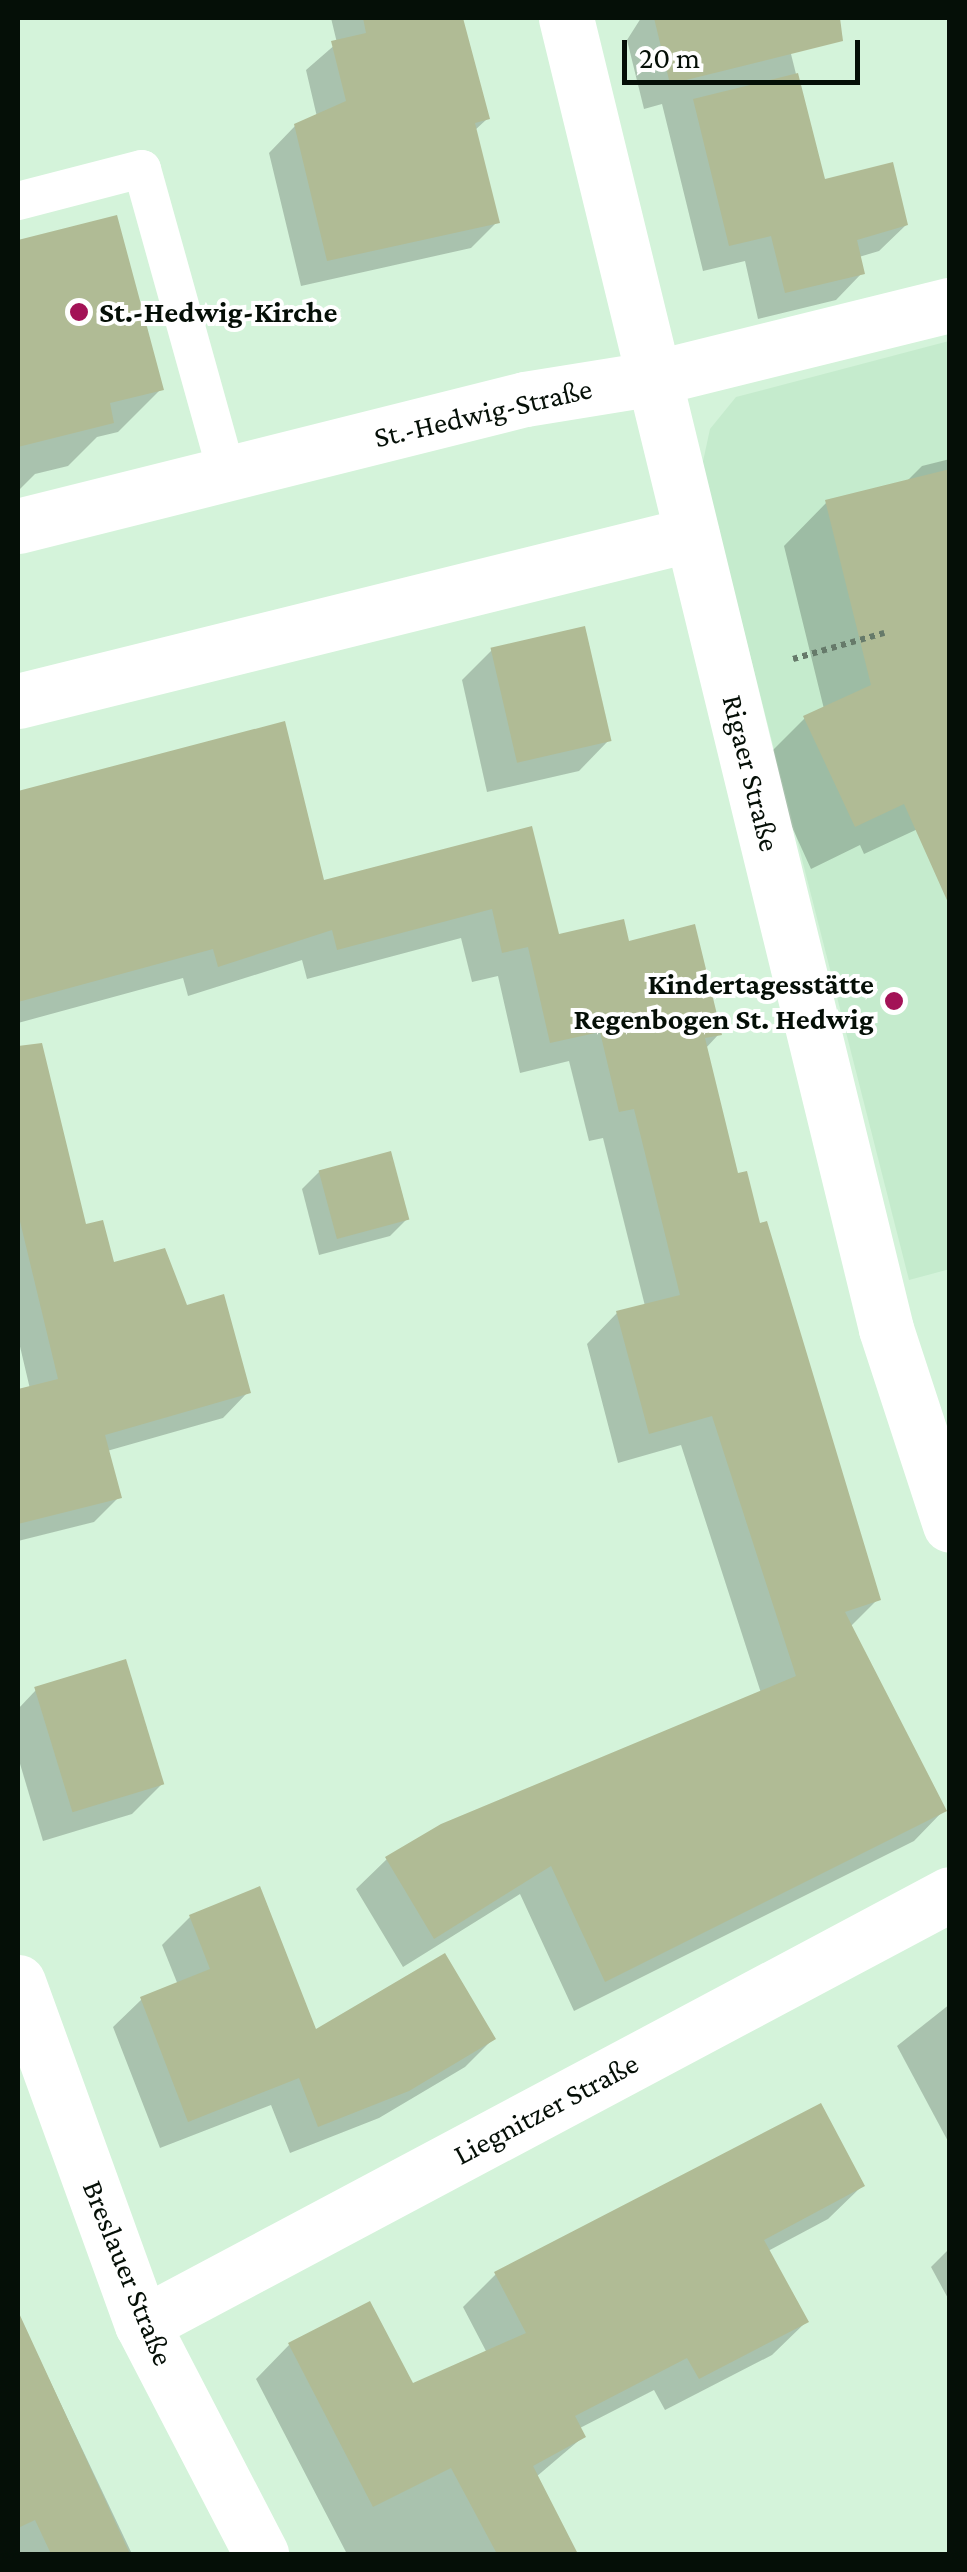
<!DOCTYPE html>
<meta charset="utf-8">
<style>
body{margin:0}
#map{position:relative;width:967px;height:2572px;overflow:hidden;background:#d4f3da;font-family:"Crimson Pro",serif}
div>[style]{position:absolute}
.built>*{inset:0;background:#c5ebcd}
.shadow>*{inset:0;background:#0003}
.building>*{inset:0;background:#b0bb95;transform-origin:0 0}
.path>*{height:6px;margin-top:-3px;transform-origin:0;background:repeating-linear-gradient(90deg,#667a6a 0 5px,transparent 0 10px)}
.lane>*{height:38px;margin:-19px;padding:0 19px;transform-origin:19px;border-radius:19px;background:#fff}
.street>*{height:55px;margin:-27.5px;padding:0 27.5px;transform-origin:27.5px;border-radius:27.5px;background:#fff}
.dots>*{width:28px;height:28px;translate:-50% -50%;box-sizing:border-box;border:5px solid #fff;border-radius:50%}
span{translate:-50% -50%;white-space:nowrap;text-align:center;line-height:1.15;-webkit-text-stroke:8px #fff;paint-order:stroke}
.poi-label{font-size:30px;color:#050f07;font-weight:700}
.left{translate:0 -50%;text-align:left}
.right{translate:-100% -50%;text-align:right}
.street-label{font-size:30px;color:#050f07}
.frame{position:absolute;inset:0;border:20px solid #050f07;pointer-events:none}
.scale{position:absolute;left:622px;top:40px;width:238px;height:45px;box-sizing:border-box;border:5px solid #050f07;border-top:0;padding-left:12px;font-size:30px;line-height:35px;white-space:nowrap;color:#050f07;-webkit-text-stroke:8px #fff;paint-order:stroke}
</style>
<div id="map">
<div class="built">
<div style="clip-path:polygon(949px 341px,950px 1269px,909px 1280px,702px 466px,710px 429px,736px 397px)"></div>
</div>
<div class="shadow">
<div style="clip-path:polygon(331px 18px,461px 18px,487px 119px,474px 131px,497px 222px,471px 248px,301px 286px,269px 153px,295px 126px,317px 117px,306px 70px,337px 43px)"></div>
<div style="clip-path:polygon(641px 18px,782px 18px,823px 182px,906px 225px,879px 251px,859px 257px,862px 273px,836px 300px,758px 319px,745px 261px,703px 271px,662px 104px,644px 109px,627px 40px)"></div>
<div style="clip-path:polygon(70px 230px,161px 389px,118px 432px,97px 437px,68px 466px,35px 474px,18px 491px,18px 253px)"></div>
<div style="clip-path:polygon(950px 459px,950px 814px,864px 854px,860px 845px,811px 869px,762px 761px,805px 718px,824px 709px,784px 546px,827px 502px,906px 482px,922px 466px)"></div>
<div style="clip-path:polygon(492px 650px,609px 740px,579px 771px,487px 792px,462px 680px)"></div>
<div style="clip-path:polygon(283px 724px,323px 883px,531px 829px,558px 937px,627px 944px,719px 1034px,705px 1049px,736px 1176px,758px 1226px,878px 1599px,850px 1627px,944px 1810px,914px 1841px,574px 2011px,520px 1894px,403px 1967px,356px 1889px,387px 1859px,761px 1693px,681px 1445px,618px 1463px,587px 1344px,617px 1313px,645px 1306px,603px 1138px,589px 1141px,569px 1061px,520px 1073px,498px 976px,472px 982px,461px 938px,307px 979px,302px 960px,188px 996px,183px 978px,18px 1023px,18px 793px)"></div>
<div style="clip-path:polygon(43px 1060px,84px 1227px,112px 1265px,185px 1308px,248px 1392px,223px 1418px,107px 1451px,119px 1497px,94px 1522px,18px 1541px,18px 1392px,30px 1389px,18px 1338px,18px 1066px)"></div>
<div style="clip-path:polygon(319px 1172px,407px 1219px,390px 1236px,319px 1255px,302px 1189px)"></div>
<div style="clip-path:polygon(36px 1690px,162px 1784px,132px 1814px,43px 1841px,18px 1757px,18px 1709px)"></div>
<div style="clip-path:polygon(190px 1917px,315px 2033px,493px 2039px,465px 2067px,379px 2118px,290px 2153px,271px 2105px,160px 2148px,113px 2027px,141px 2000px,178px 1985px,162px 1945px)"></div>
<div style="clip-path:polygon(950px 2004px,950px 2145px,897px 2046px)"></div>
<div style="clip-path:polygon(862px 2186px,828px 2219px,768px 2251px,806px 2322px,772px 2355px,665px 2410px,654px 2390px,578px 2429px,583px 2437px,536px 2477px,575px 2554px,347px 2554px,256px 2379px,289px 2345px,412px 2386px,487px 2353px,463px 2307px,496px 2274px)"></div>
<div style="clip-path:polygon(950px 2248px,950px 2302px,931px 2267px)"></div>
<div style="clip-path:polygon(18px 2314px,132px 2554px,18px 2554px)"></div>
</div>
<div class="building">
<div style="clip-path:polygon(363px 18px,463px 18px,490px 119px,475px 123px,500px 223px,327px 261px,294px 124px,346px 101px,331px 41px,366px 33px)"></div>
<div style="clip-path:polygon(654px 18px,840px 18px,843px 41px,670px 84px)"></div>
<div style="clip-path:polygon(798px 73px,825px 179px,893px 162px,908px 225px,857px 240px,865px 274px,785px 293px,771px 236px,729px 246px,693px 99px)"></div>
<div style="clip-path:polygon(117px 215px,164px 390px,110px 403px,114px 423px,18px 447px,18px 240px)"></div>
<div style="clip-path:polygon(950px 469px,950px 907px,904px 804px,855px 827px,803px 716px,871px 685px,825px 500px)"></div>
<div style="left:585px;top:626px;width:118px;height:97px;rotate:77deg"></div>
<div style="clip-path:polygon(285px 721px,324px 880px,532px 826px,559px 934px,624px 919px,629px 941px,695px 924px,722px 1035px,705px 1038px,738px 1173px,747px 1171px,760px 1223px,767px 1221px,881px 1600px,845px 1612px,947px 1811px,605px 1982px,551px 1866px,434px 1939px,385px 1857px,441px 1824px,796px 1676px,712px 1416px,649px 1434px,616px 1311px,680px 1295px,634px 1109px,619px 1112px,600px 1032px,550px 1043px,528px 947px,502px 953px,492px 909px,337px 950px,332px 930px,218px 967px,213px 949px,18px 1002px,18px 791px)"></div>
<div style="clip-path:polygon(42px 1043px,86px 1224px,103px 1220px,114px 1262px,165px 1248px,187px 1305px,224px 1294px,251px 1393px,105px 1435px,122px 1498px,18px 1524px,18px 1389px,58px 1379px,18px 1213px,18px 1046px)"></div>
<div style="left:391px;top:1151px;width:71px;height:75px;rotate:75deg"></div>
<div style="left:126px;top:1659px;width:131px;height:96px;rotate:73deg"></div>
<div style="clip-path:polygon(260px 1886px,316px 2029px,445px 1953px,496px 2039px,409px 2091px,318px 2127px,299px 2078px,188px 2122px,140px 1997px,210px 1969px,189px 1915px)"></div>
<div style="clip-path:polygon(821px 2103px,865px 2186px,764px 2240px,809px 2322px,699px 2379px,687px 2358px,575px 2416px,586px 2437px,533px 2466px,578px 2554px,497px 2554px,451px 2468px,373px 2507px,288px 2343px,370px 2301px,413px 2383px,526px 2333px,494px 2272px)"></div>
<div style="clip-path:polygon(18px 2311px,130px 2554px,51px 2554px,35px 2520px,18px 2528px)"></div>
</div>
<div class="path">
<div style="left:793px;top:659px;width:95px;rotate:-15.9deg"></div>
</div>
<div class="lane">
<div style="left:18px;top:201px;width:128px;rotate:-14.5deg"></div>
<div style="left:142px;top:169px;width:317px;rotate:74.4deg"></div>
</div>
<div class="street">
<div style="left:566px;top:18px;width:1349px;rotate:76.28deg"></div>
<div style="left:886px;top:1329px;width:206px;rotate:71.9deg"></div>
<div style="left:18px;top:526px;width:523px;rotate:-14.06deg"></div>
<div style="left:525px;top:399px;width:131px;rotate:-9.2deg"></div>
<div style="left:654px;top:378px;width:305px;rotate:-13.9deg"></div>
<div style="left:18px;top:701px;width:694px;rotate:-13.92deg"></div>
<div style="left:18px;top:1982px;width:364px;rotate:70.1deg"></div>
<div style="left:142px;top:2324px;width:259px;rotate:62.6deg"></div>
<div style="left:142px;top:2324px;width:915px;rotate:-28.02deg"></div>
</div>
<div class="dots">
<div style="left:79px;top:312px;background:#a31357"></div>
<div style="left:894px;top:1001px;background:#a31357"></div>
</div>
<div class="poi-label">
<span class="left" style="left:99px;top:312px">St.-Hedwig-Kirche</span>
<span class="right" style="left:874px;top:1001px">Kindertagesstätte<br>Regenbogen St. Hedwig</span>
</div>
<div class="street-label">
<span style="left:483px;top:413px;rotate:-13deg">St.-Hedwig-Straße</span>
<span style="left:751px;top:773px;rotate:76deg">Rigaer Straße</span>
<span style="left:546px;top:2109px;rotate:-28deg">Liegnitzer Straße</span>
<span style="left:128px;top:2273px;rotate:68deg">Breslauer Straße</span>
</div>
<div class="frame"></div>
<div class="scale">20 m</div>
</div>
